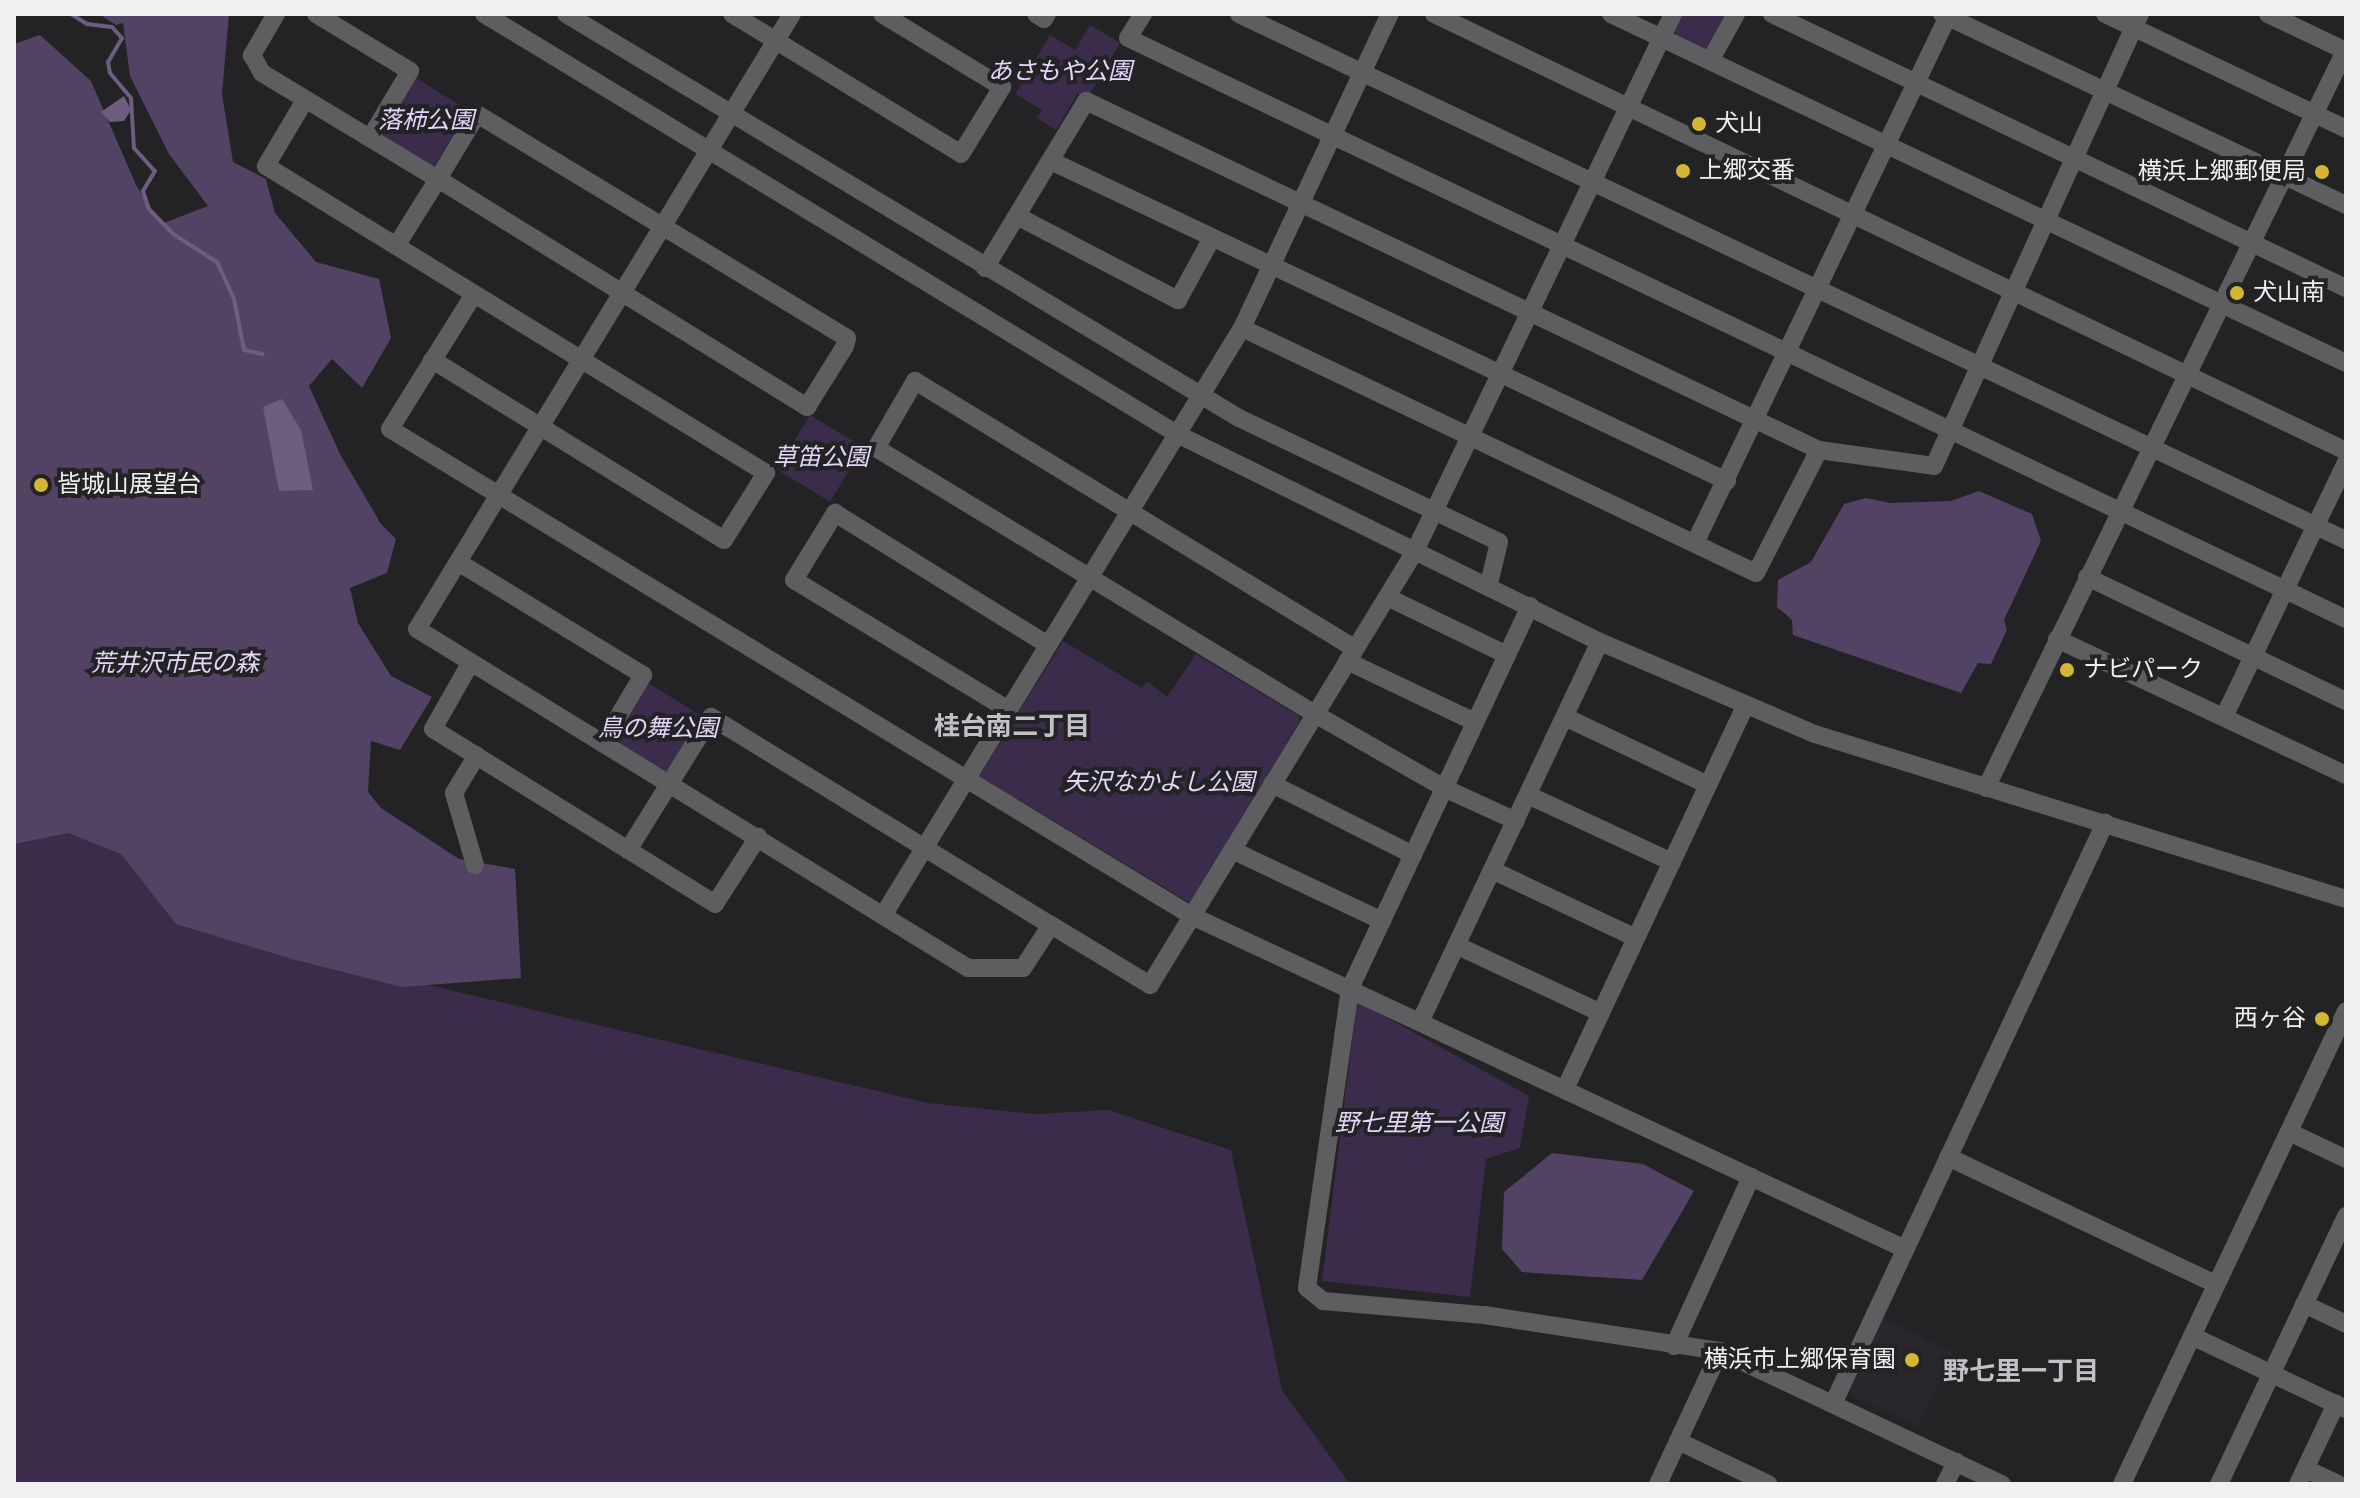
<!DOCTYPE html>
<meta charset="utf-8">
<style>
body{margin:0}
#map{position:relative;width:2360px;height:1498px;overflow:hidden;background:#232224;font-family:Bitter,"Noto Sans JP",serif}
div>[style]{position:absolute}
.built>*{inset:0;background:#2a262e}
.green>*{inset:0;background:#3b2c4b;transform-origin:0 0}
.forest>*{inset:0;background:#524364}
.water>*{inset:0;background:#6d5d7f}
.stream>*{height:4px;margin:-2px;padding:0 2px;transform-origin:2px;border-radius:2px;background:#6d5d7f}
.minor>*{height:18px;margin:-9px;padding:0 9px;transform-origin:9px;border-radius:9px;background:#5e5d5f}
.dots>*{width:22px;height:22px;translate:-50% -50%;box-sizing:border-box;border:4px solid #232224;border-radius:50%}
span{translate:-50% -50%;white-space:nowrap;text-align:center;line-height:1.15;-webkit-text-stroke:8px #232224;paint-order:stroke}
.park-label{font-size:24px;color:#e5d5f9;font-style:italic}
.poi-label{font-size:24px;color:#f0eff1}
.left{translate:0 -50%;text-align:left}
.right{translate:-100% -50%;text-align:right}
.neighbourhood-label{font-size:26px;color:#c3c1c5;font-weight:700}
.frame{position:absolute;inset:0;border:16px solid #f0eff1;pointer-events:none}
</style>
<div id="map">
<div class="built">
<div style="clip-path:polygon(1883px 1318px,1953px 1352px,1917px 1427px,1853px 1396px,1849px 1387px)"></div>
</div>
<div class="green">
<div style="clip-path:polygon(1680px 14px,1729px 14px,1708px 50px,1676px 36px,1673px 30px)"></div>
<div style="clip-path:polygon(1090px 25px,1120px 43px,1087px 98px,1078px 93px,1056px 130px,1037px 118px,1042px 110px,1015px 94px,1050px 35px,1075px 50px)"></div>
<div style="left:416px;top:78px;width:62px;height:70px;rotate:32deg"></div>
<div style="left:810px;top:415px;width:62px;height:64px;rotate:31deg"></div>
<div style="clip-path:polygon(1063px 641px,1142px 688px,1147px 681px,1167px 697px,1196px 654px,1299px 716px,1300px 721px,1190px 903px,979px 776px)"></div>
<div style="left:647px;top:682px;width:67px;height:67px;rotate:32deg"></div>
<div style="clip-path:polygon(69px 828px,124px 849px,187px 928px,928px 1103px,1036px 1114px,1108px 1110px,1231px 1150px,1282px 1390px,1350px 1484px,14px 1484px,14px 839px)"></div>
<div style="clip-path:polygon(1357px 1001px,1529px 1096px,1520px 1148px,1486px 1159px,1470px 1297px,1322px 1281px)"></div>
</div>
<div class="forest">
<div style="clip-path:polygon(99px 14px,229px 14px,222px 94px,233px 162px,266px 179px,275px 213px,316px 262px,379px 279px,391px 338px,362px 388px,332px 359px,309px 386px,340px 454px,381px 524px,396px 539px,387px 573px,350px 588px,358px 623px,391px 676px,432px 697px,400px 750px,371px 741px,368px 792px,381px 808px,459px 859px,515px 869px,521px 978px,402px 987px,292px 959px,176px 924px,121px 854px,68px 833px,14px 844px,14px 44px,40px 35px,91px 81px,136px 185px,161px 224px,208px 206px,169px 154px,130px 76px,123px 23px,116px 25px)"></div>
<div style="clip-path:polygon(1979px 491px,2032px 514px,2041px 541px,2004px 620px,2007px 630px,1991px 664px,1978px 663px,1961px 693px,1793px 635px,1792px 620px,1777px 607px,1778px 580px,1811px 562px,1844px 504px,1866px 498px,1890px 503px,1951px 501px)"></div>
<div style="clip-path:polygon(1552px 1153px,1643px 1164px,1694px 1191px,1642px 1280px,1522px 1272px,1502px 1249px,1504px 1192px)"></div>
</div>
<div class="water">
<div style="clip-path:polygon(124px 96px,131px 110px,124px 121px,110px 122px,101px 112px)"></div>
<div style="clip-path:polygon(282px 399px,301px 430px,313px 490px,279px 491px,263px 407px)"></div>
</div>
<div class="stream">
<div style="left:71px;top:14px;width:19px;rotate:32deg"></div>
<div style="left:87px;top:24px;width:25px;rotate:7deg"></div>
<div style="left:112px;top:27px;width:15px;rotate:48deg"></div>
<div style="left:122px;top:38px;width:28px;rotate:120deg"></div>
<div style="left:108px;top:62px;width:11px;rotate:80deg"></div>
<div style="left:110px;top:73px;width:33px;rotate:50deg"></div>
<div style="left:131px;top:98px;width:50px;rotate:86.6deg"></div>
<div style="left:134px;top:148px;width:31px;rotate:48deg"></div>
<div style="left:155px;top:171px;width:23px;rotate:121deg"></div>
<div style="left:143px;top:191px;width:19px;rotate:72deg"></div>
<div style="left:149px;top:209px;width:35px;rotate:46deg"></div>
<div style="left:173px;top:234px;width:52px;rotate:32.5deg"></div>
<div style="left:217px;top:262px;width:41px;rotate:65.3deg"></div>
<div style="left:234px;top:299px;width:52px;rotate:78.9deg"></div>
<div style="left:244px;top:350px;width:19px;rotate:12deg"></div>
</div>
<div class="minor">
<div style="left:276px;top:14px;width:48px;rotate:120.3deg"></div>
<div style="left:252px;top:55px;width:21px;rotate:61deg"></div>
<div style="left:262px;top:73px;width:205px;rotate:31.1deg"></div>
<div style="left:438px;top:179px;width:434px;rotate:31.7deg"></div>
<div style="left:807px;top:407px;width:72px;rotate:-58.1deg"></div>
<div style="left:845px;top:346px;width:8px;rotate:-76deg"></div>
<div style="left:847px;top:338px;width:433px;rotate:-148.8deg"></div>
<div style="left:477px;top:114px;width:76px;rotate:121deg"></div>
<div style="left:438px;top:179px;width:79px;rotate:122.1deg"></div>
<div style="left:316px;top:14px;width:110px;rotate:31.2deg"></div>
<div style="left:410px;top:71px;width:78px;rotate:120.8deg"></div>
<div style="left:484px;top:14px;width:810px;rotate:31.22deg"></div>
<div style="left:1177px;top:434px;width:471px;rotate:26.2deg"></div>
<div style="left:1600px;top:642px;width:234px;rotate:23.2deg"></div>
<div style="left:1815px;top:734px;width:556px;rotate:17.26deg"></div>
<div style="left:566px;top:14px;width:785px;rotate:30.98deg"></div>
<div style="left:1239px;top:418px;width:288px;rotate:25.5deg"></div>
<div style="left:1499px;top:542px;width:43px;rotate:103.4deg"></div>
<div style="left:732px;top:14px;width:268px;rotate:31.4deg"></div>
<div style="left:961px;top:154px;width:79px;rotate:-58.5deg"></div>
<div style="left:1002px;top:87px;width:140px;rotate:-148.7deg"></div>
<div style="left:792px;top:14px;width:720px;rotate:121.37deg"></div>
<div style="left:417px;top:629px;width:647px;rotate:31.6deg"></div>
<div style="left:968px;top:968px;width:55px"></div>
<div style="left:1023px;top:968px;width:51px;rotate:-56.9deg"></div>
<div style="left:1051px;top:925px;width:116px;rotate:31.2deg"></div>
<div style="left:1150px;top:985px;width:509px;rotate:-58.59deg"></div>
<div style="left:1415px;top:551px;width:596px;rotate:-64.34deg"></div>
<div style="left:1036px;top:14px;width:9px;rotate:32deg"></div>
<div style="left:1044px;top:19px;width:6px;rotate:-59deg"></div>
<div style="left:1143px;top:14px;width:28px;rotate:122deg"></div>
<div style="left:1128px;top:38px;width:1349px;rotate:25.5deg"></div>
<div style="left:1239px;top:14px;width:1226px;rotate:25.42deg"></div>
<div style="left:1434px;top:14px;width:1011px;rotate:25.6deg"></div>
<div style="left:1611px;top:14px;width:814px;rotate:25.4deg"></div>
<div style="left:1772px;top:14px;width:636px;rotate:25.52deg"></div>
<div style="left:1942px;top:14px;width:447px;rotate:25.3deg"></div>
<div style="left:2105px;top:14px;width:267px;rotate:25.5deg"></div>
<div style="left:2268px;top:14px;width:86px;rotate:25.4deg"></div>
<div style="left:1711px;top:59px;width:51px;rotate:-60.9deg"></div>
<div style="left:305px;top:100px;width:77px;rotate:120.6deg"></div>
<div style="left:266px;top:166px;width:587px;rotate:31.55deg"></div>
<div style="left:766px;top:473px;width:79px;rotate:122.1deg"></div>
<div style="left:724px;top:540px;width:343px;rotate:-148.3deg"></div>
<div style="left:1051px;top:161px;width:748px;rotate:25.33deg"></div>
<div style="left:1017px;top:216px;width:182px;rotate:27.6deg"></div>
<div style="left:1178px;top:300px;width:71px;rotate:-61.3deg"></div>
<div style="left:985px;top:268px;width:195px;rotate:-58.8deg"></div>
<div style="left:1086px;top:101px;width:812px;rotate:25.46deg"></div>
<div style="left:474px;top:294px;width:159px;rotate:121.9deg"></div>
<div style="left:390px;top:429px;width:938px;rotate:31.27deg"></div>
<div style="left:1192px;top:916px;width:787px;rotate:25.03deg"></div>
<div style="left:1242px;top:328px;width:569px;rotate:25.48deg"></div>
<div style="left:1756px;top:573px;width:138px;rotate:-62.9deg"></div>
<div style="left:1819px;top:450px;width:116px;rotate:7.9deg"></div>
<div style="left:1934px;top:466px;width:497px;rotate:-65.5deg"></div>
<div style="left:1695px;top:543px;width:587px;rotate:-64.35deg"></div>
<div style="left:458px;top:562px;width:217px;rotate:31.4deg"></div>
<div style="left:643px;top:675px;width:78px;rotate:120.8deg"></div>
<div style="left:2087px;top:577px;width:287px;rotate:25.6deg"></div>
<div style="left:1387px;top:597px;width:133px;rotate:25.8deg"></div>
<div style="left:1530px;top:606px;width:423px;rotate:115.2deg"></div>
<div style="left:1350px;top:989px;width:302px;rotate:98.2deg"></div>
<div style="left:1307px;top:1288px;width:21px;rotate:39deg"></div>
<div style="left:1323px;top:1301px;width:162px;rotate:5deg"></div>
<div style="left:1484px;top:1315px;width:239px;rotate:8.7deg"></div>
<div style="left:1720px;top:1351px;width:312px;rotate:25.3deg"></div>
<div style="left:2057px;top:639px;width:319px;rotate:25.2deg"></div>
<div style="left:1354px;top:648px;width:514px;rotate:-148.69deg"></div>
<div style="left:915px;top:381px;width:78px;rotate:120.2deg"></div>
<div style="left:876px;top:448px;width:513px;rotate:31.21deg"></div>
<div style="left:1315px;top:714px;width:149px;rotate:29.8deg"></div>
<div style="left:1444px;top:788px;width:79px;rotate:24.6deg"></div>
<div style="left:1347px;top:661px;width:142px;rotate:25.5deg"></div>
<div style="left:471px;top:662px;width:77px;rotate:119.6deg"></div>
<div style="left:433px;top:729px;width:332px;rotate:31.8deg"></div>
<div style="left:715px;top:904px;width:80px;rotate:-57.3deg"></div>
<div style="left:1007px;top:709px;width:249px;rotate:-148.8deg"></div>
<div style="left:794px;top:580px;width:79px;rotate:-58.5deg"></div>
<div style="left:835px;top:513px;width:248px;rotate:31.8deg"></div>
<div style="left:1565px;top:717px;width:158px;rotate:25.4deg"></div>
<div style="left:2224px;top:717px;width:283px;rotate:-64.4deg"></div>
<div style="left:1272px;top:784px;width:158px;rotate:26.7deg"></div>
<div style="left:1986px;top:788px;width:822px;rotate:-64.03deg"></div>
<div style="left:1528px;top:795px;width:159px;rotate:25deg"></div>
<div style="left:628px;top:850px;width:157px;rotate:-58deg"></div>
<div style="left:711px;top:717px;width:399px;rotate:31.5deg"></div>
<div style="left:1232px;top:850px;width:166px;rotate:25.3deg"></div>
<div style="left:475px;top:865px;width:75px;rotate:-106.3deg"></div>
<div style="left:454px;top:793px;width:44px;rotate:-58.8deg"></div>
<div style="left:1492px;top:870px;width:159px;rotate:25.3deg"></div>
<div style="left:884px;top:914px;width:687px;rotate:-58.58deg"></div>
<div style="left:1242px;top:328px;width:347px;rotate:-64.8deg"></div>
<div style="left:1458px;top:946px;width:158px;rotate:25.1deg"></div>
<div style="left:1420px;top:1022px;width:420px;rotate:-64.7deg"></div>
<div style="left:1565px;top:1089px;width:422px;rotate:-64.8deg"></div>
<div style="left:2289px;top:1132px;width:63px;rotate:25.3deg"></div>
<div style="left:1948px;top:1157px;width:297px;rotate:25.4deg"></div>
<div style="left:2304px;top:1304px;width:47px;rotate:25.5deg"></div>
<div style="left:2192px;top:1336px;width:170px;rotate:25.4deg"></div>
<div style="left:1674px;top:1346px;width:186px;rotate:-65.5deg"></div>
<div style="left:1833px;top:1404px;width:642px;rotate:-64.91deg"></div>
<div style="left:1678px;top:1441px;width:100px;rotate:25.5deg"></div>
<div style="left:2306px;top:1469px;width:35px;rotate:25deg"></div>
<div style="left:1658px;top:1484px;width:147px;rotate:-65deg"></div>
<div style="left:1945px;top:1484px;width:25px;rotate:-63deg"></div>
<div style="left:2122px;top:1484px;width:523px;rotate:-64.66deg"></div>
<div style="left:2219px;top:1484px;width:297px;rotate:-64.6deg"></div>
<div style="left:2298px;top:1484px;width:89px;rotate:-64.6deg"></div>
</div>
<div class="dots">
<div style="left:1699px;top:124px;background:#d4b635"></div>
<div style="left:1683px;top:171px;background:#d4b635"></div>
<div style="left:2322px;top:172px;background:#d4b635"></div>
<div style="left:2237px;top:293px;background:#d4b635"></div>
<div style="left:41px;top:485px;background:#d4b635"></div>
<div style="left:2067px;top:670px;background:#d4b635"></div>
<div style="left:2322px;top:1019px;background:#d4b635"></div>
<div style="left:1912px;top:1360px;background:#d4b635"></div>
</div>
<div class="park-label">
<span style="left:1060px;top:72px">あさもや公園</span>
<span style="left:426px;top:121px">落柿公園</span>
<span style="left:821px;top:458px">草笛公園</span>
<span style="left:175px;top:664px">荒井沢市民の森</span>
<span style="left:658px;top:729px">鳥の舞公園</span>
<span style="left:1159px;top:783px">矢沢なかよし公園</span>
<span style="left:1419px;top:1124px">野七里第一公園</span>
</div>
<div class="poi-label">
<span class="left" style="left:1715px;top:124px">犬山</span>
<span class="left" style="left:1699px;top:171px">上郷交番</span>
<span class="right" style="left:2306px;top:172px">横浜上郷郵便局</span>
<span class="left" style="left:2253px;top:293px">犬山南</span>
<span class="left" style="left:57px;top:485px">皆城山展望台</span>
<span class="left" style="left:2083px;top:670px">ナビパーク</span>
<span class="right" style="left:2306px;top:1019px">西ヶ谷</span>
<span class="right" style="left:1896px;top:1360px">横浜市上郷保育園</span>
</div>
<div class="neighbourhood-label">
<span style="left:1012px;top:727px">桂台南二丁目</span>
<span style="left:2021px;top:1372px">野七里一丁目</span>
</div>
<div class="frame"></div>
</div>
